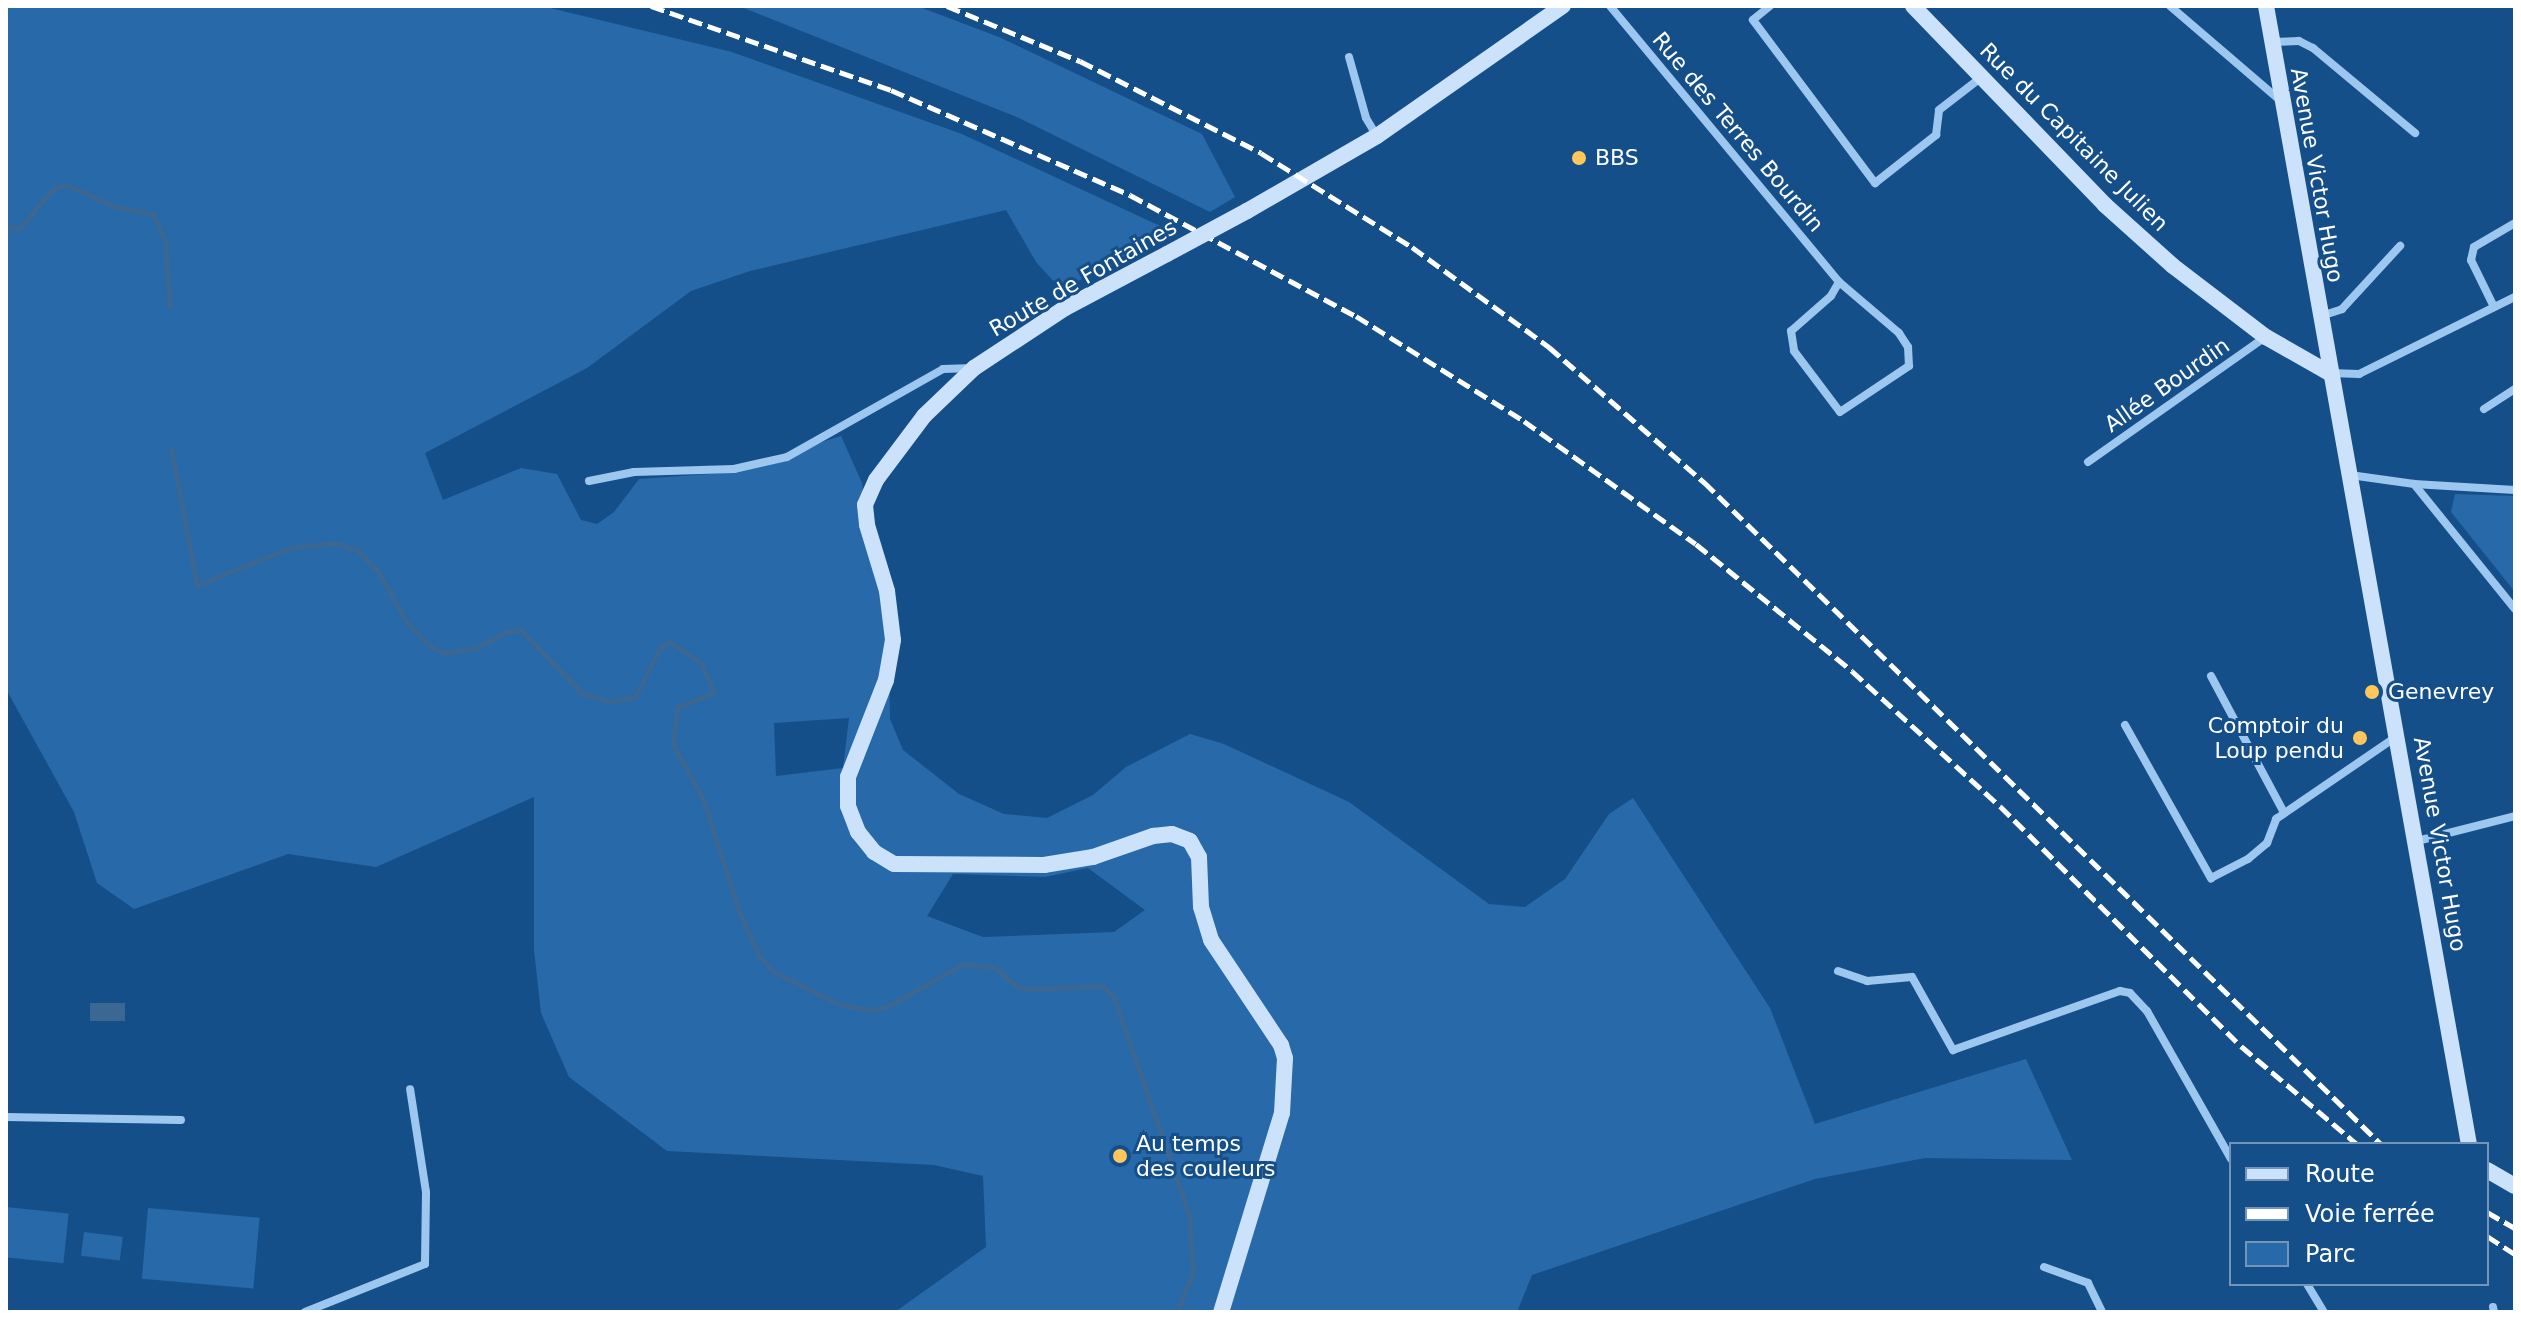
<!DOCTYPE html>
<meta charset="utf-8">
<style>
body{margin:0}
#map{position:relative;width:2521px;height:1318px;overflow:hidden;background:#154f8a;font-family:"DejaVu Sans",sans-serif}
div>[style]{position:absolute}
.green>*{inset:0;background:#2869a9;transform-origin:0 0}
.water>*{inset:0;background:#3c6792;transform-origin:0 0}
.stream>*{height:5px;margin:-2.5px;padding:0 2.5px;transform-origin:2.5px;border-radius:2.5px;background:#3c6792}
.street>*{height:8px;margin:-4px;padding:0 4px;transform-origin:4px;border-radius:4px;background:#9dc7ef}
.secondary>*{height:16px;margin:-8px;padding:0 8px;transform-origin:8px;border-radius:8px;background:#cbe2fa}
.rail>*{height:5px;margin-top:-2.5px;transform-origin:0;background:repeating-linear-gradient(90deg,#fff 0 14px,transparent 0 20px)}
.secondary-bridge>*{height:16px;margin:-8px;padding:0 8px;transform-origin:8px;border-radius:8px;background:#cbe2fa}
.dots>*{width:22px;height:22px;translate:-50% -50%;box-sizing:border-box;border:4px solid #154f8a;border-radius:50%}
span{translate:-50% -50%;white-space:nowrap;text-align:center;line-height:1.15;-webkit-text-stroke:6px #154f8a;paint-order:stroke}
.street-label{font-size:22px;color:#fff}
.poi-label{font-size:22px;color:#fff}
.left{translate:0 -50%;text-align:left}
.right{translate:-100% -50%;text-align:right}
.frame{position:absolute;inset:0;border:8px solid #fff;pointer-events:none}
.legend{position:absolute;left:2229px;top:1142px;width:260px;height:144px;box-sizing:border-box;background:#154f8a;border:2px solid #7395b9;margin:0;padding:10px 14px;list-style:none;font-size:24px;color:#fff}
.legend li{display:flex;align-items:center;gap:16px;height:40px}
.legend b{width:40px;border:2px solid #7395b9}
</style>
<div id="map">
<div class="green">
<div style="clip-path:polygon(evenodd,6px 6px,542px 6px,732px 52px,962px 134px,1173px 232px,1070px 285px,1057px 285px,1036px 262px,1006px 210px,750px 271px,691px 291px,587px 368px,425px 453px,443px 500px,521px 468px,557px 474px,581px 520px,597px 524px,614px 512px,639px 479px,723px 473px,841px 436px,862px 483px,869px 542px,888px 609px,890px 719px,903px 750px,959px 794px,1004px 814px,1047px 818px,1093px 795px,1126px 767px,1190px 734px,1224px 744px,1349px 802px,1489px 904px,1525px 907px,1565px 879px,1609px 814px,1633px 798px,1770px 1008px,1815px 1124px,2026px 1059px,2072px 1160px,1925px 1158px,1815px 1179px,1532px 1275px,1517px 1312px,895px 1312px,986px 1247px,983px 1176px,934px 1165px,667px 1151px,569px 1077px,541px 1013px,534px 950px,534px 797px,376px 867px,288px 854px,134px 909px,97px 883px,74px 812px,6px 689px,6px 6px,849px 718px,843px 768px,776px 776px,774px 723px,849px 718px,6px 6px,1088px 868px,1145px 910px,1114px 932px,983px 937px,927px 916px,953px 874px,1045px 877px,1088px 868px)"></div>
<div style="clip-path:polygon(739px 6px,917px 6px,999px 37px,1202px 134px,1235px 197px,1210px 212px,1019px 118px)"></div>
<div style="clip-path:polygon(2455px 494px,2515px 496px,2515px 592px,2451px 512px)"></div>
<div style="left:6px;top:1207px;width:63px;height:50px;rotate:6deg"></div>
<div style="left:148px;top:1208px;width:112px;height:71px;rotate:5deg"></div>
<div style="left:84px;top:1232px;width:39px;height:24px;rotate:7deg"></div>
</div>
<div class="water">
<div style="left:90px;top:1003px;width:35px;height:18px"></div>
</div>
<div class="stream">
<div style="left:6px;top:226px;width:13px;rotate:13deg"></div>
<div style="left:19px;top:229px;width:52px;rotate:-49.6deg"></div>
<div style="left:53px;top:189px;width:14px;rotate:-17deg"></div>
<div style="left:66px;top:185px;width:55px;rotate:23.7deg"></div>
<div style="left:116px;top:207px;width:38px;rotate:11deg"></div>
<div style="left:153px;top:214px;width:30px;rotate:66deg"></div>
<div style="left:165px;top:241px;width:66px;rotate:85.7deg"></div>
<div style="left:171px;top:449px;width:138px;rotate:79.2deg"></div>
<div style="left:197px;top:585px;width:100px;rotate:-21.7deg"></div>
<div style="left:290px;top:548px;width:45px;rotate:-6.3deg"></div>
<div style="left:335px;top:543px;width:23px;rotate:18deg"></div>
<div style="left:357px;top:550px;width:32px;rotate:46deg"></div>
<div style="left:379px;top:573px;width:55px;rotate:60.6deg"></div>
<div style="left:406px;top:621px;width:33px;rotate:47deg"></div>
<div style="left:428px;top:645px;width:18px;rotate:27deg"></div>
<div style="left:444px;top:653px;width:32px;rotate:-9deg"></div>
<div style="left:476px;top:648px;width:33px;rotate:-29deg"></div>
<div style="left:505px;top:632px;width:16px;rotate:-7deg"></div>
<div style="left:521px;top:630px;width:88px;rotate:45.9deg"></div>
<div style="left:582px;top:693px;width:28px;rotate:18deg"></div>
<div style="left:609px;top:702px;width:26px;rotate:-11deg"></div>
<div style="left:635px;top:697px;width:56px;rotate:-63.4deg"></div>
<div style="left:660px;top:647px;width:10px;rotate:-29deg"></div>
<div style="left:669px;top:642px;width:38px;rotate:33deg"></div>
<div style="left:701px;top:663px;width:32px;rotate:66deg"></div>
<div style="left:714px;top:692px;width:40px;rotate:156.6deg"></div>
<div style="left:677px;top:708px;width:37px;rotate:96deg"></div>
<div style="left:673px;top:745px;width:62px;rotate:60.9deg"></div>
<div style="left:703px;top:799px;width:121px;rotate:72.2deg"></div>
<div style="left:740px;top:914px;width:47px;rotate:65.1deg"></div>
<div style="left:760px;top:957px;width:21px;rotate:47deg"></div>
<div style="left:774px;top:972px;width:72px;rotate:26.6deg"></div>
<div style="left:838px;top:1004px;width:33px;rotate:11deg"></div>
<div style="left:870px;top:1010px;width:17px;rotate:-10deg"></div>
<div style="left:887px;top:1007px;width:87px;rotate:-29.5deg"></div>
<div style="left:963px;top:964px;width:30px;rotate:6deg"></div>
<div style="left:993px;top:967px;width:32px;rotate:39deg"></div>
<div style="left:1018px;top:987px;width:15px;rotate:8deg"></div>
<div style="left:1033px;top:989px;width:70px;rotate:-2.5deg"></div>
<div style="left:1103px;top:986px;width:16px;rotate:47deg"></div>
<div style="left:1114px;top:998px;width:229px;rotate:70.9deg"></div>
<div style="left:1189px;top:1214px;width:58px;rotate:86.1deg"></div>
<div style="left:1193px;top:1272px;width:43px;rotate:111.8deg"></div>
</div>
<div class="street">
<div style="left:1610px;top:6px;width:359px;rotate:50.3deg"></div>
<div style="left:1839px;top:282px;width:16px;rotate:120deg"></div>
<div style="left:1831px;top:296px;width:53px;rotate:138.8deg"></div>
<div style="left:1791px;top:331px;width:20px;rotate:81deg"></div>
<div style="left:1794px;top:351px;width:76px;rotate:53deg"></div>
<div style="left:1840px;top:412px;width:83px;rotate:-33.7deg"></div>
<div style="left:1909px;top:366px;width:19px;rotate:-93deg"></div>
<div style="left:1908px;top:347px;width:17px;rotate:-123deg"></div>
<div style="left:1899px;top:333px;width:79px;rotate:-139.6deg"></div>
<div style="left:1770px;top:6px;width:22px;rotate:141deg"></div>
<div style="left:1753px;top:20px;width:204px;rotate:53.2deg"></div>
<div style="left:1875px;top:183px;width:78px;rotate:-38.2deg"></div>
<div style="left:1936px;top:135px;width:25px;rotate:-83deg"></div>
<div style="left:1939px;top:110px;width:56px;rotate:-37.7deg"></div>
<div style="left:2170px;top:6px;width:146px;rotate:40.6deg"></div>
<div style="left:2272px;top:42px;width:27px;rotate:-2deg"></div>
<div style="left:2299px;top:41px;width:16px;rotate:27deg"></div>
<div style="left:2313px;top:48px;width:133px;rotate:39.8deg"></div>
<div style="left:1349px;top:57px;width:63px;rotate:74.4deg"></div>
<div style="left:1366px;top:118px;width:21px;rotate:59deg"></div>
<div style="left:2494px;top:307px;width:52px;rotate:-116.1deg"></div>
<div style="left:2471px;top:260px;width:13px;rotate:-77deg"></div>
<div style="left:2474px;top:247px;width:48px;rotate:-30.3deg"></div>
<div style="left:2321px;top:316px;width:22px;rotate:-18deg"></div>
<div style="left:2342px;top:309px;width:86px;rotate:-47.4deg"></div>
<div style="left:2330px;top:373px;width:29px;rotate:2deg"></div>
<div style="left:2359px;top:374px;width:174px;rotate:-26.3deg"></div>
<div style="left:2484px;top:409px;width:37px;rotate:-33deg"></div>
<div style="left:2088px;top:462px;width:217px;rotate:-35.2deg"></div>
<div style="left:2350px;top:475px;width:65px;rotate:8deg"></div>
<div style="left:2414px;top:484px;width:161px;rotate:51.1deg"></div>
<div style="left:589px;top:481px;width:46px;rotate:-11.3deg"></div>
<div style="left:634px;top:472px;width:100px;rotate:-1.7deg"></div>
<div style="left:734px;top:469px;width:54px;rotate:-12.8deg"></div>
<div style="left:787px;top:457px;width:179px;rotate:-29.4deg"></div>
<div style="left:943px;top:369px;width:30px;rotate:-2deg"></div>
<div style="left:2414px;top:484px;width:101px;rotate:3.4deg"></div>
<div style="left:2211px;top:676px;width:155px;rotate:61.9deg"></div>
<div style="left:2125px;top:725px;width:176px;rotate:60.7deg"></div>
<div style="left:2211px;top:878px;width:42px;rotate:-27.2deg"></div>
<div style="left:2248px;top:859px;width:25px;rotate:-40deg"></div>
<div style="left:2267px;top:843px;width:26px;rotate:-69deg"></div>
<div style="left:2276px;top:819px;width:147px;rotate:-34.4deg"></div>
<div style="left:2417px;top:841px;width:101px;rotate:-14.3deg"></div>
<div style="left:1838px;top:971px;width:31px;rotate:19deg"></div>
<div style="left:1867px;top:981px;width:45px;rotate:-5.1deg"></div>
<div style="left:1912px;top:977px;width:84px;rotate:60.7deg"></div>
<div style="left:1953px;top:1050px;width:177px;rotate:-19.5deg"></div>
<div style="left:2120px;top:991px;width:10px;rotate:11deg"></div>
<div style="left:2130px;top:993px;width:25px;rotate:47deg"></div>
<div style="left:2147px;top:1011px;width:170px;rotate:60.4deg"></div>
<div style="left:6px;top:1117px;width:175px;rotate:1deg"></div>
<div style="left:2044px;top:1267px;width:47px;rotate:20deg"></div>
<div style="left:2088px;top:1283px;width:32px;rotate:64deg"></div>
<div style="left:2307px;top:1284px;width:33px;rotate:59deg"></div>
<div style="left:2493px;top:1307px;width:5px;rotate:79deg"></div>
<div style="left:305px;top:1312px;width:129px;rotate:-21.8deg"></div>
<div style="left:425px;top:1264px;width:72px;rotate:-89.2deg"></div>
<div style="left:426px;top:1192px;width:104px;rotate:-98.8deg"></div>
</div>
<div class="secondary">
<div style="left:1913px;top:6px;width:277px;rotate:46deg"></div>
<div style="left:2105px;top:205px;width:91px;rotate:41.9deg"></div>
<div style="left:2173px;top:266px;width:117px;rotate:37.4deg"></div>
<div style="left:2266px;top:337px;width:73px;rotate:29.7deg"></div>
<div style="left:2266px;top:6px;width:1156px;rotate:79.89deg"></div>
<div style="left:1247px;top:211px;width:150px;rotate:-30deg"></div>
<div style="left:1377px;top:136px;width:227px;rotate:-35deg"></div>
<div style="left:1167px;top:254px;width:115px;rotate:152.1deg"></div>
<div style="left:1065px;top:308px;width:109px;rotate:146.6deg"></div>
<div style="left:974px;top:368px;width:69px;rotate:136.2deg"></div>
<div style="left:924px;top:416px;width:80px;rotate:126.9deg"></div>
<div style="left:876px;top:480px;width:27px;rotate:114deg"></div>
<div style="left:865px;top:505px;width:20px;rotate:84deg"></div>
<div style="left:867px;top:525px;width:69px;rotate:73.1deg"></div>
<div style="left:887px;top:591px;width:49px;rotate:83deg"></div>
<div style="left:893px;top:640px;width:41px;rotate:99.9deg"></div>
<div style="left:886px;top:680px;width:104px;rotate:111.4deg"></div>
<div style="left:848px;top:777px;width:29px;rotate:90deg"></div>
<div style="left:848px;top:806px;width:28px;rotate:69deg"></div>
<div style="left:858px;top:832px;width:26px;rotate:51deg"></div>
<div style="left:874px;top:852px;width:23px;rotate:31deg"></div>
<div style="left:894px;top:864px;width:150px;rotate:0.4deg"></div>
<div style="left:1044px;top:865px;width:50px;rotate:-9.3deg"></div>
<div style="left:1093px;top:857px;width:64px;rotate:-19.3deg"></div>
<div style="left:1153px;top:836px;width:19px;rotate:-6deg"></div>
<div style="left:1172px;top:834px;width:19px;rotate:21deg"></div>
<div style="left:1190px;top:841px;width:18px;rotate:61deg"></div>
<div style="left:1199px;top:857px;width:50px;rotate:87.7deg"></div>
<div style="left:1201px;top:907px;width:34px;rotate:73deg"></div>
<div style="left:1211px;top:940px;width:126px;rotate:56.3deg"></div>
<div style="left:1281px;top:1045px;width:14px;rotate:73deg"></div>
<div style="left:1285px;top:1058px;width:55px;rotate:93.1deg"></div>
<div style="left:1282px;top:1113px;width:208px;rotate:107deg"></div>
<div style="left:2487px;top:1170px;width:32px;rotate:30deg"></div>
</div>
<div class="rail">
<div style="left:651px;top:6px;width:254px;rotate:19.3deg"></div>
<div style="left:891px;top:90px;width:261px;rotate:23.7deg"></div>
<div style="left:1130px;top:195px;width:256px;rotate:28.2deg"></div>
<div style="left:1356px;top:316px;width:198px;rotate:32deg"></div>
<div style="left:1524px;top:421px;width:211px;rotate:35.6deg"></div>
<div style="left:1696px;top:544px;width:201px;rotate:39.1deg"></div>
<div style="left:1852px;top:671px;width:200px;rotate:42.4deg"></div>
<div style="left:2000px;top:806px;width:340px;rotate:44.9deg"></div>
<div style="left:2241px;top:1046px;width:152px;rotate:40.2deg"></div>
<div style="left:947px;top:6px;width:144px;rotate:22.5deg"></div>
<div style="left:1080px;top:61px;width:203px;rotate:26.9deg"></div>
<div style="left:1261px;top:153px;width:178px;rotate:31.9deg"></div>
<div style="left:1412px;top:247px;width:170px;rotate:36.1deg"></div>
<div style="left:1549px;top:347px;width:206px;rotate:41.1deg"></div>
<div style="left:1704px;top:482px;width:947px;rotate:44.36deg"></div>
<div style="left:2487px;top:1212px;width:32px;rotate:30deg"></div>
<div style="left:2487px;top:1236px;width:33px;rotate:33deg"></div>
</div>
<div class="secondary-bridge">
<div style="left:1167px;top:254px;width:91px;rotate:-28.3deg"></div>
</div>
<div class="dots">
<div style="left:1579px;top:158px;background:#ffc75b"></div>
<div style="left:2372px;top:692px;background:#ffc75b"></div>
<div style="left:2360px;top:738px;background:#ffc75b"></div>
<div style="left:1120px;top:1156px;background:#ffc75b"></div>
</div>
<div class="street-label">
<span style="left:1738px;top:132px;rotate:50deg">Rue des Terres Bourdin</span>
<span style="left:2074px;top:137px;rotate:45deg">Rue du Capitaine Julien</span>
<span style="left:2317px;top:175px;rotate:80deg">Avenue Victor Hugo</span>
<span style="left:1083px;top:278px;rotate:-30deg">Route de Fontaines</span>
<span style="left:2167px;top:385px;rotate:-35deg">Allée Bourdin</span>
<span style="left:2440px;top:844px;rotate:80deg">Avenue Victor Hugo</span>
</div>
<div class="poi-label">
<span class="left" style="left:1595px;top:158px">BBS</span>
<span class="left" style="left:2388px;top:692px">Genevrey</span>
<span class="right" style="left:2344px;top:738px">Comptoir du<br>Loup pendu</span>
<span class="left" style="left:1136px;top:1156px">Au temps<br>des couleurs</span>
</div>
<div class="frame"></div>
<ul class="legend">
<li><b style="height:10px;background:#cbe2fa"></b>Route</li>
<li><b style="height:10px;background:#fff"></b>Voie ferrée</li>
<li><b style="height:22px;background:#2869a9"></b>Parc</li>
</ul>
</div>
